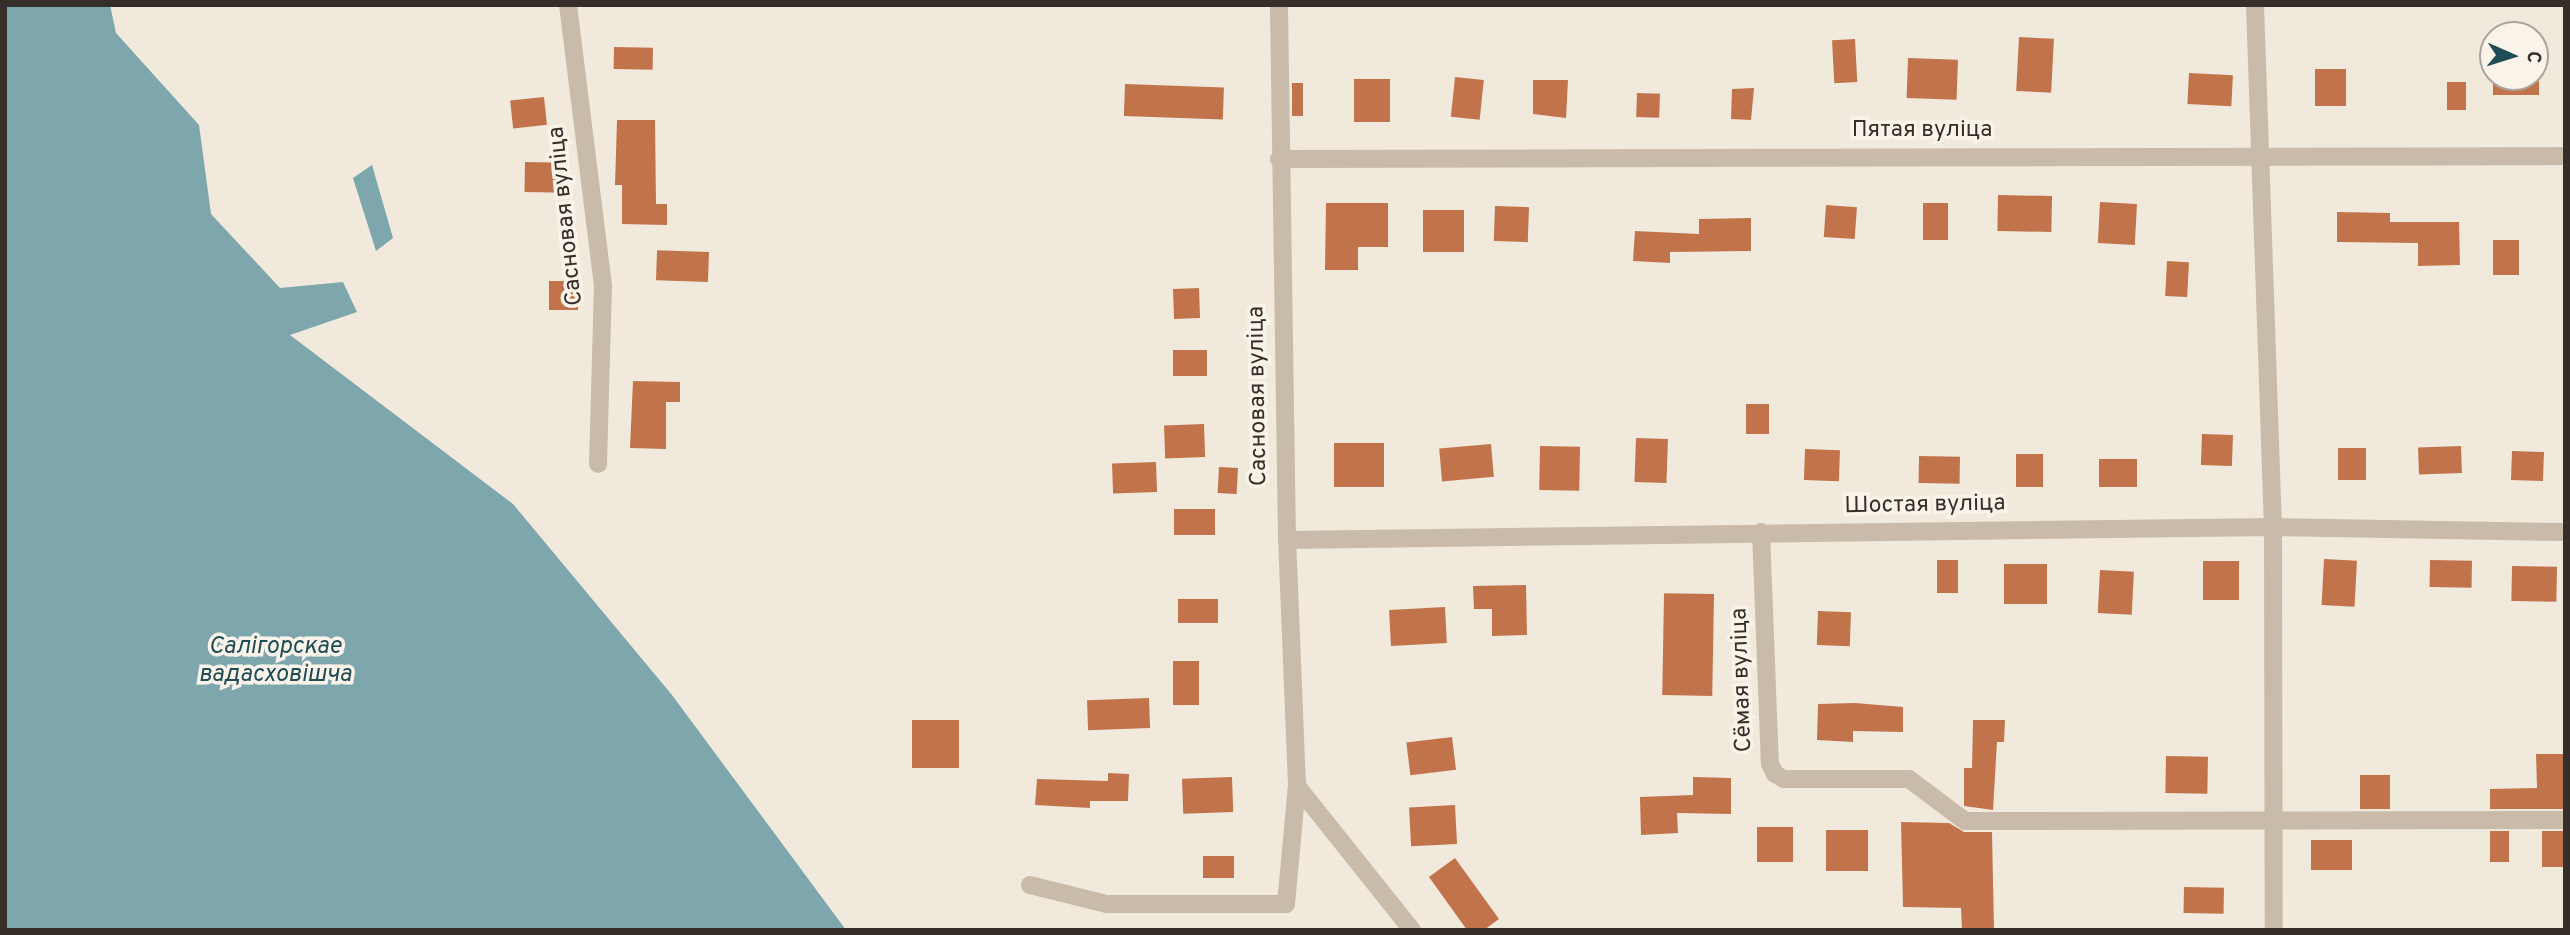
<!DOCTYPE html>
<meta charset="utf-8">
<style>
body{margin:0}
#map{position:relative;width:2570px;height:935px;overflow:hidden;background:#f1eadc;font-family:Overpass,sans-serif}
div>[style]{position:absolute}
.water>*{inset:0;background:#7da6ad}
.building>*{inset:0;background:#c1744b;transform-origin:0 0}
.minor>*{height:18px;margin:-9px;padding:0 9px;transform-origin:9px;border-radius:9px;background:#c9bba9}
span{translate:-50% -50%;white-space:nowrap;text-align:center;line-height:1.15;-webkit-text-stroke:7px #f9f3e9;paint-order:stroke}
.street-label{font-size:23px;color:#362e28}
.water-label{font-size:24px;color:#204c56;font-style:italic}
.frame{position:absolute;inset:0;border:7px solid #362e28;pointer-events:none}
.north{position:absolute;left:2479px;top:21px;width:70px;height:70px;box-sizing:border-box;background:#f9f3e9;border:2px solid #aba49c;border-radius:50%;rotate:93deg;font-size:19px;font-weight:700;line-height:28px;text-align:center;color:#362e28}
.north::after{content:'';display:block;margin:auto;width:24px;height:32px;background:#204c56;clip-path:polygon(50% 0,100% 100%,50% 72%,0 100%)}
</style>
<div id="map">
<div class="water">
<div style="clip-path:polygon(5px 5px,110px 5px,116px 33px,199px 125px,211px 214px,280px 288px,343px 282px,357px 312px,290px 335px,513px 504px,672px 695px,846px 930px,5px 930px)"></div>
<div style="clip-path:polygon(372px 165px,393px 238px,376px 251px,353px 178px)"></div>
</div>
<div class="building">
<div style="left:2019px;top:37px;width:35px;height:54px;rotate:3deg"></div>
<div style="left:1855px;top:39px;width:43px;height:23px;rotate:87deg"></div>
<div style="left:614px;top:47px;width:39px;height:22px;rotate:1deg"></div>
<div style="left:1908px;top:58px;width:50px;height:40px;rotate:2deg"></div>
<div style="left:2315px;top:69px;width:31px;height:37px"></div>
<div style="left:2189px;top:73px;width:44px;height:31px;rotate:3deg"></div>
<div style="left:1455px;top:77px;width:29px;height:40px;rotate:6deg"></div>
<div style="left:2493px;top:77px;width:46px;height:18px"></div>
<div style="left:1354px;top:79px;width:36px;height:43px"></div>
<div style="clip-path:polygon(1533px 80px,1568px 80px,1566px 118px,1533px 114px)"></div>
<div style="left:2447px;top:82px;width:19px;height:28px"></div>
<div style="left:1292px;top:83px;width:11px;height:33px"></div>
<div style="left:1125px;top:84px;width:99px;height:32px;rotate:2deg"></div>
<div style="clip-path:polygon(1754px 88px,1751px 120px,1731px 119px,1732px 89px)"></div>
<div style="left:1637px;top:93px;width:23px;height:24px;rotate:2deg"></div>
<div style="left:544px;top:97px;width:28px;height:34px;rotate:84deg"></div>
<div style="clip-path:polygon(617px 120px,655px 120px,656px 204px,667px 204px,667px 225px,622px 224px,622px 185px,615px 185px)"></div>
<div style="left:525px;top:162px;width:42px;height:30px;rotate:1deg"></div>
<div style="left:1998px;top:195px;width:54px;height:36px;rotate:1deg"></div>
<div style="left:2100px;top:202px;width:37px;height:41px;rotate:3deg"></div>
<div style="clip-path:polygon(1326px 203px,1388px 203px,1388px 247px,1358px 247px,1358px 270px,1325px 270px)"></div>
<div style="left:1923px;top:203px;width:25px;height:37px"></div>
<div style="left:1826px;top:205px;width:31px;height:32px;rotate:4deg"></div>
<div style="left:1495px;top:206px;width:34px;height:35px;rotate:2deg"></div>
<div style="left:1464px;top:210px;width:42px;height:41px;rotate:90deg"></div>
<div style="clip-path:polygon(2337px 212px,2390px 213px,2390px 222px,2459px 222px,2460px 265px,2418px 266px,2418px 243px,2337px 242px)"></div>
<div style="clip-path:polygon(1751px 218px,1751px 251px,1670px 252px,1670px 263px,1633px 261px,1635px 231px,1699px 234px,1699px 219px)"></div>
<div style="left:2493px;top:240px;width:26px;height:35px"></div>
<div style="left:709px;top:252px;width:30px;height:52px;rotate:92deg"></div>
<div style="left:2167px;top:261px;width:22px;height:35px;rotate:3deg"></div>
<div style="left:549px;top:281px;width:29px;height:29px"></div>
<div style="left:1199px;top:288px;width:30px;height:26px;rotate:88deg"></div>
<div style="left:1173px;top:350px;width:34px;height:26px"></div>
<div style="clip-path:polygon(633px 381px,680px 382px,680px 402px,666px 402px,666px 449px,630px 448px)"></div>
<div style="left:1746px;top:404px;width:23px;height:30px"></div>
<div style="left:1204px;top:424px;width:33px;height:40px;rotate:88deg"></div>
<div style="left:2202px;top:434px;width:31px;height:31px;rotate:2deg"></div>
<div style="left:1636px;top:438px;width:32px;height:44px;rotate:2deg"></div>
<div style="left:1384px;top:443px;width:44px;height:50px;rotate:90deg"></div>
<div style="left:1491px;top:444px;width:33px;height:52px;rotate:85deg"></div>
<div style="left:1540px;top:446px;width:40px;height:44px;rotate:1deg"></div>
<div style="left:2461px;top:446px;width:27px;height:43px;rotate:88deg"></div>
<div style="left:2338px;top:448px;width:28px;height:32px"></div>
<div style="left:1805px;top:449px;width:35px;height:31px;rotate:2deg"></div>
<div style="left:2512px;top:451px;width:32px;height:29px;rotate:2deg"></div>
<div style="left:2016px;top:454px;width:27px;height:33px"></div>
<div style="left:1919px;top:456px;width:41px;height:27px;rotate:1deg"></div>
<div style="left:2099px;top:459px;width:38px;height:28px"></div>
<div style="left:1156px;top:462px;width:30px;height:44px;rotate:88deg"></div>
<div style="left:1219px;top:467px;width:19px;height:26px;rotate:3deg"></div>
<div style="left:1174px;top:509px;width:41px;height:26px"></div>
<div style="left:2324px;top:559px;width:33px;height:46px;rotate:3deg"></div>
<div style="left:1937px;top:560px;width:21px;height:33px"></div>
<div style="left:2430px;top:560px;width:42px;height:27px;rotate:1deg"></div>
<div style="left:2203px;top:561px;width:36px;height:39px"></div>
<div style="left:2004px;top:564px;width:43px;height:40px"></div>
<div style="left:2512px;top:566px;width:45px;height:35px;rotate:1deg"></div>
<div style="left:2100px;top:570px;width:34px;height:43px;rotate:3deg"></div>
<div style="clip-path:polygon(1526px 585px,1527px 635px,1492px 636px,1492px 609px,1474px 609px,1473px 586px)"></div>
<div style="left:1714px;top:594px;width:102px;height:50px;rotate:91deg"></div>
<div style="left:1178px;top:599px;width:40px;height:24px"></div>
<div style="left:1445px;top:607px;width:36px;height:56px;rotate:87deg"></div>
<div style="left:1818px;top:611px;width:33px;height:34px;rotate:2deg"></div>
<div style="left:1173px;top:661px;width:26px;height:44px"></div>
<div style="left:1149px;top:698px;width:30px;height:62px;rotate:88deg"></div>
<div style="clip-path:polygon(1855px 703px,1903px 707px,1903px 732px,1853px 731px,1853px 742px,1817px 740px,1818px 704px)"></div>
<div style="left:912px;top:720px;width:47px;height:48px"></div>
<div style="clip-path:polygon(1973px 720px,2005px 720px,2004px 742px,1997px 742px,1993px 810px,1964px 806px,1964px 768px,1972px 768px)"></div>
<div style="left:1452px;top:737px;width:33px;height:46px;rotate:83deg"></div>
<div style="clip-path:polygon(2536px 754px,2565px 754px,2565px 809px,2490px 809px,2490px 789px,2537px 788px)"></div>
<div style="left:2166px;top:756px;width:42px;height:37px;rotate:1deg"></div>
<div style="clip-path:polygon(1108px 773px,1129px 774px,1128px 801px,1090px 801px,1090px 808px,1035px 805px,1037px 779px,1108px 781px)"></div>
<div style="left:2360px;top:775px;width:30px;height:34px"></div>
<div style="left:1232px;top:777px;width:35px;height:50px;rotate:88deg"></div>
<div style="clip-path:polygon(1693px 777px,1731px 778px,1731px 814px,1677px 813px,1678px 833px,1641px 835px,1640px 797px,1693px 795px)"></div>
<div style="left:1455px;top:805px;width:39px;height:46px;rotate:87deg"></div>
<div style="clip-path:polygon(1901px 822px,1949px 823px,1964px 832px,1992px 832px,1994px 929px,1962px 930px,1961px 908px,1903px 907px)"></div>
<div style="left:1757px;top:827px;width:36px;height:35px"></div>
<div style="left:1826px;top:830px;width:42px;height:41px"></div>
<div style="left:2490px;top:831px;width:19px;height:31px"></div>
<div style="left:2542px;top:831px;width:23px;height:36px"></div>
<div style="left:2311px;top:840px;width:41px;height:30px"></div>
<div style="left:1234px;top:856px;width:22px;height:31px;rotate:90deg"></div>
<div style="clip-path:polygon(1455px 858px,1499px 919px,1484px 930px,1467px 930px,1429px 877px)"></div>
<div style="left:2184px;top:887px;width:40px;height:26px;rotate:1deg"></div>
</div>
<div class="minor">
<div style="left:568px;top:5px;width:282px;rotate:82.9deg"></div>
<div style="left:603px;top:285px;width:179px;rotate:91.6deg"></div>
<div style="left:2255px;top:5px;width:522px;rotate:88.03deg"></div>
<div style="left:2273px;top:527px;width:403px;rotate:89.9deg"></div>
<div style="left:1279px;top:159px;width:1286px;rotate:-0.13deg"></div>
<div style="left:1761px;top:532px;width:232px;rotate:87.8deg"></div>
<div style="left:1770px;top:764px;width:11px;rotate:63deg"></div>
<div style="left:1775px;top:774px;width:10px;rotate:29deg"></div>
<div style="left:1784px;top:779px;width:125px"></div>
<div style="left:1909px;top:779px;width:70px;rotate:36.9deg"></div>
<div style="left:1965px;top:821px;width:600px;rotate:-0.1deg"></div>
<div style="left:1287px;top:540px;width:986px;rotate:-0.76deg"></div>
<div style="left:2273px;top:527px;width:292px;rotate:1deg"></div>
<div style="left:1297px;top:786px;width:184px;rotate:51.4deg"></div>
<div style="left:1030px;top:885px;width:79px;rotate:13.9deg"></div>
<div style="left:1107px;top:904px;width:179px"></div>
<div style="left:1286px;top:904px;width:119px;rotate:-84.7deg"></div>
<div style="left:1297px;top:786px;width:246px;rotate:-92.3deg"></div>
<div style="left:1287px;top:540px;width:535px;rotate:-90.86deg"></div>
</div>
<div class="street-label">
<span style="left:1922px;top:131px">Пятая вуліца</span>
<span style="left:567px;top:216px;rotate:-96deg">Сасновая вуліца</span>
<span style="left:1259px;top:396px;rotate:-91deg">Сасновая вуліца</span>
<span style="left:1925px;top:506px;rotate:-1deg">Шостая вуліца</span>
<span style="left:1743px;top:680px;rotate:-92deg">Сёмая вуліца</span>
</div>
<div class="water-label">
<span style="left:275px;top:662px">Салігорскае<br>вадасховішча</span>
</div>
<div class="frame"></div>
<div class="north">С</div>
</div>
